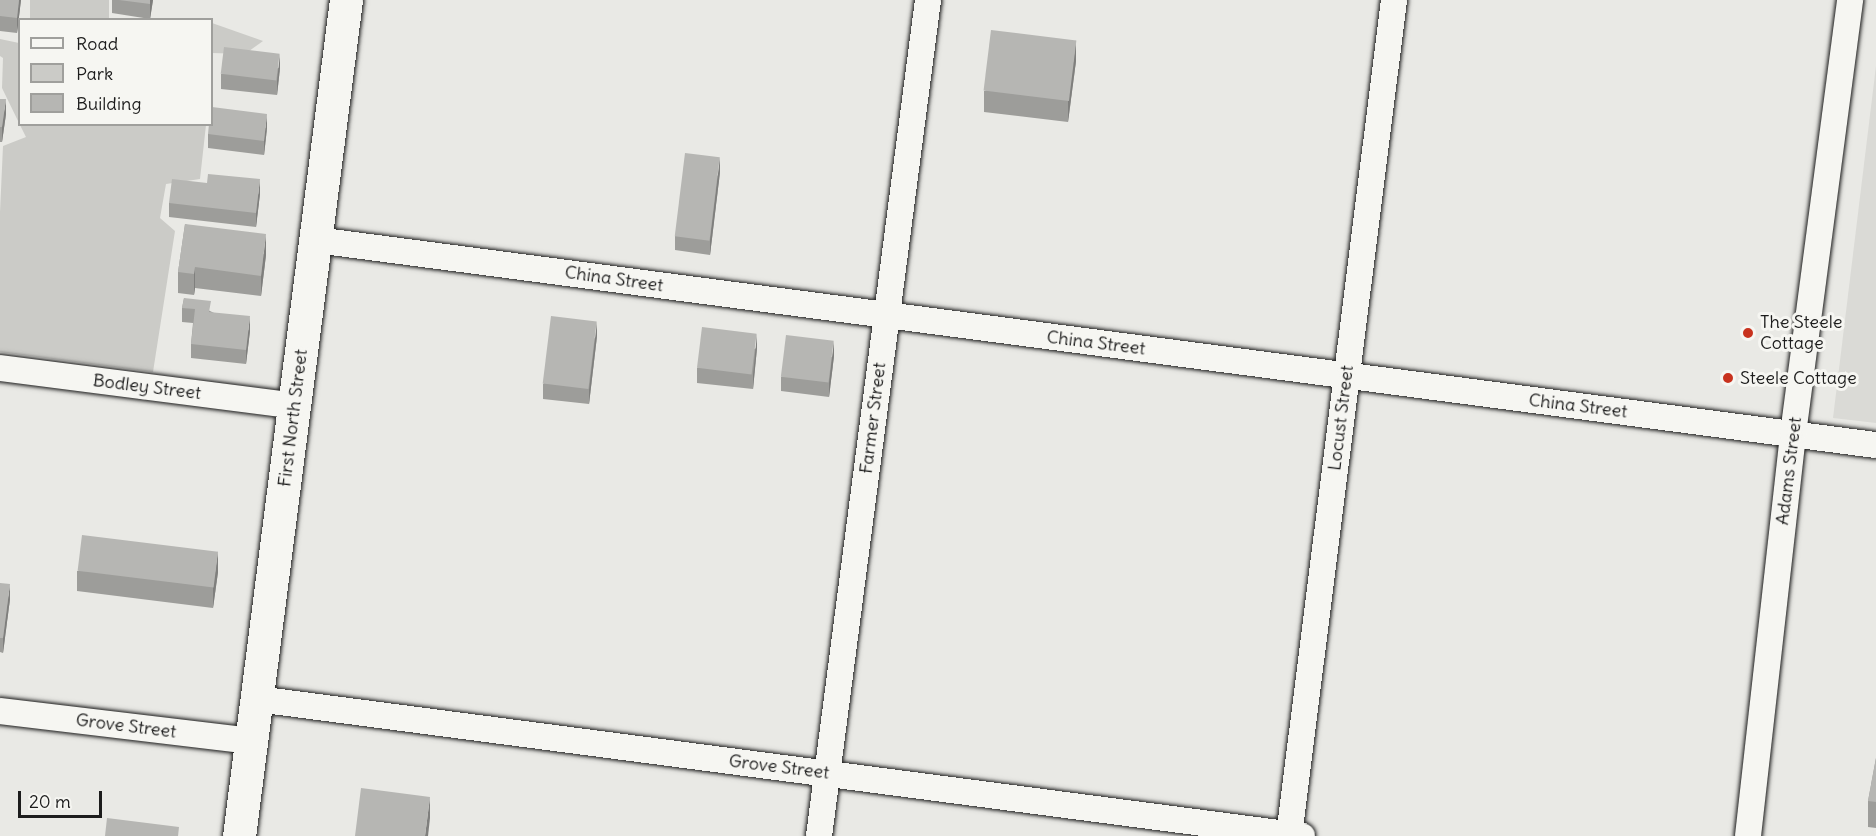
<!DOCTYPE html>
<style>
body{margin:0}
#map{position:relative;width:1876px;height:836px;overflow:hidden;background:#e9e9e5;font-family:Delius,sans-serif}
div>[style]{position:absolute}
.built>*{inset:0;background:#dadad6}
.green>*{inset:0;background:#cbcbc7;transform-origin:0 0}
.roads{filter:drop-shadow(0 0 2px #1c1c1c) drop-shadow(0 0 2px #1c1c1c)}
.minor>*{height:26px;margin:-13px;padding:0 13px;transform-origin:13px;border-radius:13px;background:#f6f6f2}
.tertiary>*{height:33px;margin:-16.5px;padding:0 16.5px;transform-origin:16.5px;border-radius:16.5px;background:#f6f6f2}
.wall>*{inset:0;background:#9d9d9a}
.shaded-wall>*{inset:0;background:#7f7f7d}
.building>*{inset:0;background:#b6b6b3;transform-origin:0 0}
.dots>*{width:16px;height:16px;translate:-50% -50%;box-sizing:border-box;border:3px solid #f6f6f2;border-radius:50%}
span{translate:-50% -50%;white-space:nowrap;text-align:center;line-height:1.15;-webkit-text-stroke:6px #f6f6f2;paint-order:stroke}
.street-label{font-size:18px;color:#1c1c1c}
.poi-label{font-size:18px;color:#1c1c1c}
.left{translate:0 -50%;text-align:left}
.legend{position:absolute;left:18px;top:18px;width:195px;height:108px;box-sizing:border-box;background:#f6f6f2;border:2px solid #9f9f9c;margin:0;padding:8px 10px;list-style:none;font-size:18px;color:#1c1c1c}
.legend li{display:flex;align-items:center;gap:12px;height:30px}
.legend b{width:30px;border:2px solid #9f9f9c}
.scale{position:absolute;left:18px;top:791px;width:84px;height:27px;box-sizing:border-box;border:3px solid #1c1c1c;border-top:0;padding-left:8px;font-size:18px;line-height:21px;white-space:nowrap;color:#1c1c1c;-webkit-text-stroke:4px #f6f6f2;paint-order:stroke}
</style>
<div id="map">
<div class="built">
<div style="clip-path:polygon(1876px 66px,1876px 423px,1833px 418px)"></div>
</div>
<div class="green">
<div style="left:30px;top:0;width:79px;height:19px"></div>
<div style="clip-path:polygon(212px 23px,263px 41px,245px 54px,212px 53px)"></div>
<div style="clip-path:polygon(0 39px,19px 43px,19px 123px,2px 88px,3px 58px,0 56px)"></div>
<div style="clip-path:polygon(20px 125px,206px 125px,200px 179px,166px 184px,160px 218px,175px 231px,153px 372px,0 352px,0 212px,3px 146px,26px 137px)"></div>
</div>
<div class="roads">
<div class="minor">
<div style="left:316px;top:240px;width:1573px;rotate:7.49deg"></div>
<div style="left:0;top:368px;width:297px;rotate:7.3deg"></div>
<div style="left:257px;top:699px;width:1054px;rotate:7.47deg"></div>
<div style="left:0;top:711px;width:253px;rotate:6.8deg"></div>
<div style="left:819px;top:836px;width:843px;rotate:-82.57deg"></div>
<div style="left:1289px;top:836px;width:843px;rotate:-82.84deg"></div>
<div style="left:1748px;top:836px;width:405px;rotate:-83.6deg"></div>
<div style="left:1793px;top:434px;width:438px;rotate:-82.5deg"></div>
</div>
<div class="tertiary">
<div style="left:239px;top:836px;width:843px;rotate:-82.71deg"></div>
</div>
</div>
<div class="wall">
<div style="clip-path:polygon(0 0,21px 0,17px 33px,0 31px)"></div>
<div style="clip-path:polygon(112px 0,153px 0,150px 19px,112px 13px)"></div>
<div style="clip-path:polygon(1076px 61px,1068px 122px,984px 112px,984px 91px)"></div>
<div style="clip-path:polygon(280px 68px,277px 95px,221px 89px,221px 74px)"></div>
<div style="clip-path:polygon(0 99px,6px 114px,2px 142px,0 142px)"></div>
<div style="clip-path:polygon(267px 128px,264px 155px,208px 148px,208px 134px)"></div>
<div style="clip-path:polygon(720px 172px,710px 255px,675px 250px,675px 236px)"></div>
<div style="clip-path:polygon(260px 194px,256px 227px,169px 217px,169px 203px)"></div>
<div style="clip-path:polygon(185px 224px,266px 255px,261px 296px,195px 288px,194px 295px,178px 293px,178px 272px)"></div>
<div style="clip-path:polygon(184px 298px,250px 331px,246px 364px,191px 358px,191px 344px,193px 323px,182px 322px,182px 308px)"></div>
<div style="clip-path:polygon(597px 336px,589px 404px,543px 399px,543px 384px)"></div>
<div style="clip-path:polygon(757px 348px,753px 389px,697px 383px,697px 368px)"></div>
<div style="clip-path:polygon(834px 356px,829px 397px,781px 391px,781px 377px)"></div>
<div style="clip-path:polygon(77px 571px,218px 572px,213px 608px,77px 591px)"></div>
<div style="clip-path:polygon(0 583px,10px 599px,3px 653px,0 652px)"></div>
<div style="clip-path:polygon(1876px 758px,1876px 828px,1868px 827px,1868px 801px)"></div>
</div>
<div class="shaded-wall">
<div style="clip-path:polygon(19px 0,21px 0,17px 33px,17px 18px)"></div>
<div style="clip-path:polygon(150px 0,153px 0,150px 19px)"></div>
<div style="clip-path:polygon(1076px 40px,1076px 61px,1068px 122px,1068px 101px)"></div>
<div style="clip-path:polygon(280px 54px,280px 68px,277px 95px,277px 81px)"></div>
<div style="clip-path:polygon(6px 99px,6px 114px,2px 142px,2px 127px)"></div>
<div style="clip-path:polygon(267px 114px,267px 128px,264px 155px,264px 141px)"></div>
<div style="clip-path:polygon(720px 157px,720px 172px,710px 255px,710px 240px)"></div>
<div style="clip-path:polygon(260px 179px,260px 194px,256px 227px,256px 213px)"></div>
<div style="clip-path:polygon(266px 234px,266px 255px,261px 296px,261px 276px)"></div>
<div style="clip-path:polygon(195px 267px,195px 288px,194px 295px,194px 274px)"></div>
<div style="clip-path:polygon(250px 316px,250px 331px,246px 364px,246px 350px)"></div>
<div style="clip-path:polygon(597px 322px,597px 336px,589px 404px,589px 390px)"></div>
<div style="clip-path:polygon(757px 334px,757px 348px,753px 389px,753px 375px)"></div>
<div style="clip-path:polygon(834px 341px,834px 356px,829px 397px,829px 383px)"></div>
<div style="clip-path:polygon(218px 551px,218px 572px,213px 608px,213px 587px)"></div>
<div style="clip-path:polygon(10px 584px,10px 599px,3px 653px,3px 638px)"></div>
<div style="clip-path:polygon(430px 797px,430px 818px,428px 836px,425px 836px)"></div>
</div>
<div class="building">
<div style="clip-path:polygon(0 0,19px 0,17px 18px,0 16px)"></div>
<div style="clip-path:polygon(119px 0,150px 0,150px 4px)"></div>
<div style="left:991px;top:30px;width:86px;height:61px;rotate:7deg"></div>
<div style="left:224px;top:47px;width:56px;height:27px;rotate:7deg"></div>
<div style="clip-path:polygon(0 99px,6px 99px,2px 127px,0 127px)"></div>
<div style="clip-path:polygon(212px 107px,267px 114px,264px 141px,208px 134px,209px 124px,212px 124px)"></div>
<div style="left:685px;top:153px;width:35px;height:84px;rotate:7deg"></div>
<div style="clip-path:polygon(208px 174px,260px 179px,256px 213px,169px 203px,172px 179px,207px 183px)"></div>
<div style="clip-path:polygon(185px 224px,266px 234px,261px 276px,195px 267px,194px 274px,178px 272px)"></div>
<div style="clip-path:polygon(184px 298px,211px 301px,209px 312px,250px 316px,246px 350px,191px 344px,195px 309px,182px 308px)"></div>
<div style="left:551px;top:316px;width:46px;height:68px;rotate:7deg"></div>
<div style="left:702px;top:327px;width:55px;height:41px;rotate:7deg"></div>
<div style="left:786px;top:335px;width:48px;height:42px;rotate:7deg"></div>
<div style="left:82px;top:535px;width:137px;height:36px;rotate:7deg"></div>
<div style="clip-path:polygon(0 583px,10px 584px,3px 638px,0 638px)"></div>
<div style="clip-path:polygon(1876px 758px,1876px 802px,1868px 801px)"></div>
<div style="clip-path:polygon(361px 788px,430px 797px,425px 836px,355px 836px)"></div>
<div style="clip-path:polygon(107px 818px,179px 827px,178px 836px,105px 836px)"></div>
</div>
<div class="dots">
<div style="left:1748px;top:333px;background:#c8321e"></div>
<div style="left:1728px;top:378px;background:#c8321e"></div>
</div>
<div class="street-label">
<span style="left:614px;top:279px;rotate:8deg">China Street</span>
<span style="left:1096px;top:343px;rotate:7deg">China Street</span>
<span style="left:147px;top:387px;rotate:7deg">Bodley Street</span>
<span style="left:1578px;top:406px;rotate:7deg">China Street</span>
<span style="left:293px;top:418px;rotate:-83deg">First North Street</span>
<span style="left:873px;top:418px;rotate:-83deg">Farmer Street</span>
<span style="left:1341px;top:418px;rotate:-83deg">Locust Street</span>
<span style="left:1789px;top:471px;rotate:-83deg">Adams Street</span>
<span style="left:126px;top:726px;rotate:7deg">Grove Street</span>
<span style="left:779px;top:767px;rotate:7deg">Grove Street</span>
</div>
<div class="poi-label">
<span class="left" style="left:1760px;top:333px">The Steele<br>Cottage</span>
<span class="left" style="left:1740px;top:378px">Steele Cottage</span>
</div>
<ul class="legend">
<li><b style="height:8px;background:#f6f6f2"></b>Road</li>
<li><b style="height:16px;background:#cbcbc7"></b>Park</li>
<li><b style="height:16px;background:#b6b6b3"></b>Building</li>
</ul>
<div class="scale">20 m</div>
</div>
